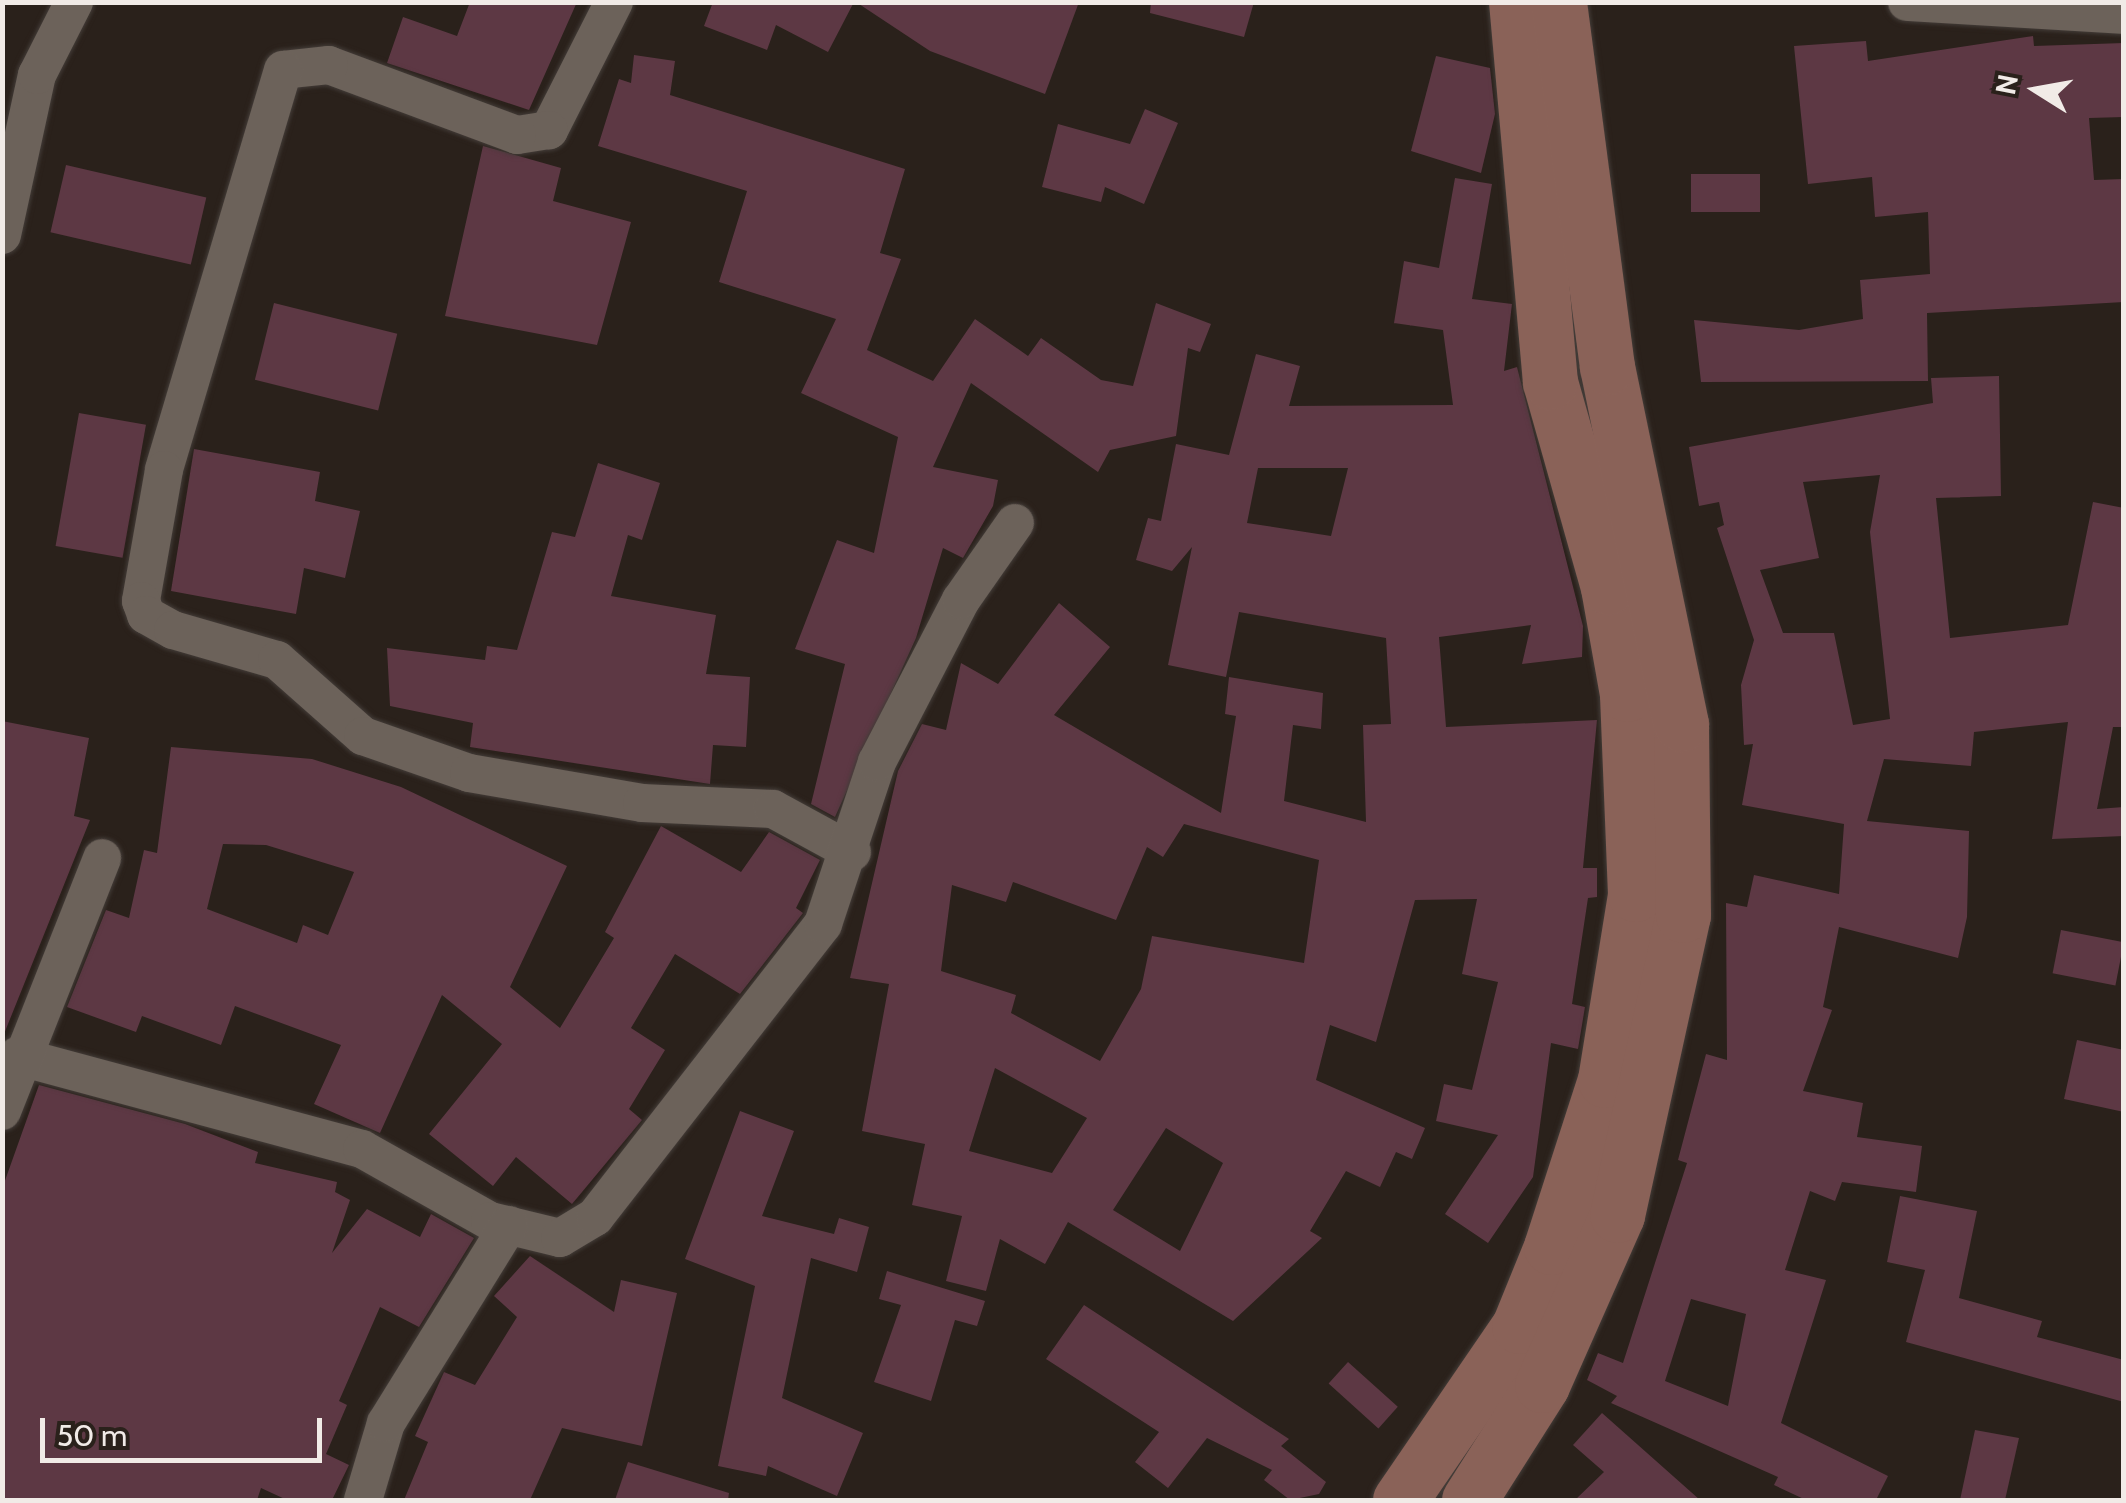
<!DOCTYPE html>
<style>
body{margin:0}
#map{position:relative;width:2126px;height:1503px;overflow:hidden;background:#2a211b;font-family:Cabin,sans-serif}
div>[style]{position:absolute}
.building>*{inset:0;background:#5d3844;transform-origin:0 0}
.roads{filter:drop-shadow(0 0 2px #433c38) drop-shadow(0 0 2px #433c38)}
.street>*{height:38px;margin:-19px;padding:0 19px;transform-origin:19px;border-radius:19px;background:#6c625a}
.secondary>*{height:55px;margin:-27.5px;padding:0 27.5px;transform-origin:27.5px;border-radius:27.5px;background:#8a6258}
span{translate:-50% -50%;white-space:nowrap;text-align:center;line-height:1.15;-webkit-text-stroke:10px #2a211b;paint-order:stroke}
.frame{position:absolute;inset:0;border:5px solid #f1ebe7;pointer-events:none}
.north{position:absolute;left:1986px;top:40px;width:100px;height:100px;-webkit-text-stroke:8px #2a211b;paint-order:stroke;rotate:281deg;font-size:28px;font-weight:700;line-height:40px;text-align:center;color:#f1ebe7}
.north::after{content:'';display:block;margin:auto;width:35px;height:45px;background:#f1ebe7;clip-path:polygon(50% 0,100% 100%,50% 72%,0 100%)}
.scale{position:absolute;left:40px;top:1418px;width:282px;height:45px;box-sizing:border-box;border:5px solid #f1ebe7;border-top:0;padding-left:12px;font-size:30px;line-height:35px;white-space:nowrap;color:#f1ebe7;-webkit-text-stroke:8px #2a211b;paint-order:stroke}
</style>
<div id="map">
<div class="building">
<div style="clip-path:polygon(470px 2px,577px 2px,529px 110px,387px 63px,403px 17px,457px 36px)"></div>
<div style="clip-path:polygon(713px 2px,854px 2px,828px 52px,776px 25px,767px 50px,704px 26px)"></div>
<div style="clip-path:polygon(856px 2px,1079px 2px,1045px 94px,930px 51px)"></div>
<div style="clip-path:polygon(1151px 2px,1254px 2px,1244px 37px,1150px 13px)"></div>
<div style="clip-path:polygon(2033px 36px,2034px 46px,2124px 43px,2124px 117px,2089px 118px,2094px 180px,2124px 179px,2124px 302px,1927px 313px,1928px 381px,1701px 382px,1694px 320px,1799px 330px,1863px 319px,1860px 280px,1930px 274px,1928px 212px,1875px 217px,1872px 177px,1808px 184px,1794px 46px,1866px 41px,1868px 61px)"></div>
<div style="clip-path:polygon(634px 55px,675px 61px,670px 95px,905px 169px,880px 253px,901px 259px,867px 350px,933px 381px,975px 319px,1028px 356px,1041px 338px,1101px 380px,1133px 386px,1156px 303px,1211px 324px,1200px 352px,1188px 348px,1176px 436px,1110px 450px,1098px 472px,971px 383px,933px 467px,998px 480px,993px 506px,963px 558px,943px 548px,916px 638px,835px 817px,811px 804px,845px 664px,795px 649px,837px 540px,874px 553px,898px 437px,801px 393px,836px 319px,719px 282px,747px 191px,598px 146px,619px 79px,631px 83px)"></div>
<div style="clip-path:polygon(1436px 56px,1490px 68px,1495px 114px,1481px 173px,1411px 151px)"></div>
<div style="clip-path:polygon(1145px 109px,1178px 123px,1144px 204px,1105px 187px,1101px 202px,1042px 187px,1058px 124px,1130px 144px)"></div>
<div style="clip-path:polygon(483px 146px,561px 168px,553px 201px,631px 222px,597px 345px,445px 316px)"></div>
<div style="left:66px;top:165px;width:144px;height:69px;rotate:13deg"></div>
<div style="left:1691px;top:174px;width:69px;height:38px"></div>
<div style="clip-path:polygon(evenodd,1455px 178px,1492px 184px,1472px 299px,1512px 304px,1504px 371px,1517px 367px,1583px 626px,1582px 657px,1522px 664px,1531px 625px,1439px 637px,1446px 727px,1597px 720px,1583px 868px,1597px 868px,1597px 897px,1588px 898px,1572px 1004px,1585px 1007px,1578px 1049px,1551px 1043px,1533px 1177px,1488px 1243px,1445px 1214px,1498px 1135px,1436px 1121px,1444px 1084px,1472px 1090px,1498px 982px,1462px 974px,1477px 899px,1415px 900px,1376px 1042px,1330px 1025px,1316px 1080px,1425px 1128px,1412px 1159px,1396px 1152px,1380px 1187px,1346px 1171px,1310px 1231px,1322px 1238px,1233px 1321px,1068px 1222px,1045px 1264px,1000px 1239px,986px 1291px,946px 1281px,962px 1216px,912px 1205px,925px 1144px,862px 1131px,889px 984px,850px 978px,898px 771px,922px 724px,946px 730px,961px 663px,998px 684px,1059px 603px,1110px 647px,1054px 715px,1221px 813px,1236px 716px,1225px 714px,1229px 677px,1323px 693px,1321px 729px,1293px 725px,1284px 801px,1366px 822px,1363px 725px,1391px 724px,1386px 638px,1239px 612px,1226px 677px,1168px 665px,1192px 547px,1172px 571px,1136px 560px,1148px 518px,1161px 521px,1176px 444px,1229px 455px,1256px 354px,1300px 366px,1289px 406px,1453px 405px,1443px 330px,1394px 323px,1404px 261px,1439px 268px,1455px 178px,1258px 468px,1348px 468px,1331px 536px,1247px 523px,1258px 468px,1455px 178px,1184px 824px,1319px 860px,1304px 963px,1152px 936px,1141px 989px,1100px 1061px,1011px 1013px,1016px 995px,941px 971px,952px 885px,1006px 902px,1013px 882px,1116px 920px,1147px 847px,1163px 857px,1184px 824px,1455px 178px,995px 1068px,1087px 1118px,1052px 1173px,969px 1151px,995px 1068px,1455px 178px,1166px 1128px,1223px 1163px,1180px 1251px,1113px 1210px,1166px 1128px)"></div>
<div style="left:274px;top:303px;width:127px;height:79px;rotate:14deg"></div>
<div style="clip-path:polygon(evenodd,1999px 376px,2001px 496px,1936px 498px,1950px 638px,2068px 625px,2093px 502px,2124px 508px,2124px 727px,2113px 727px,2097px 809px,2124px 807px,2124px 836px,2052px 839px,2068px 722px,1974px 732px,1971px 766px,1884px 759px,1867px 821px,1969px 831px,1967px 917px,1958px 958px,1839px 927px,1823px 1007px,1832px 1010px,1803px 1091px,1863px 1103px,1857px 1137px,1922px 1146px,1916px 1192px,1842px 1182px,1835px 1201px,1810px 1191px,1785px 1270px,1826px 1280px,1781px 1423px,1888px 1476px,1876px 1500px,1806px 1500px,1774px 1485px,1778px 1477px,1611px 1403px,1617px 1396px,1587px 1380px,1598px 1353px,1623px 1363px,1687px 1163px,1678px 1160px,1706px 1054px,1727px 1060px,1726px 903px,1747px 907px,1754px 875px,1839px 894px,1844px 824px,1742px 805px,1753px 744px,1744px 745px,1741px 685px,1754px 640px,1717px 528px,1724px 525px,1719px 502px,1699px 506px,1689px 447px,1933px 403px,1931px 378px,1999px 376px,1880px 475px,1870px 532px,1890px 719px,1853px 725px,1834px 633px,1783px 633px,1760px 570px,1819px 558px,1803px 482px,1880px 475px,1999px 376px,1691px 1299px,1746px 1314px,1728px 1406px,1665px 1381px,1691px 1299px)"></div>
<div style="left:79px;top:413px;width:68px;height:135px;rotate:10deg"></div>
<div style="clip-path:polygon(194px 449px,320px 472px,315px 501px,360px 511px,345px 578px,304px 568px,296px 614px,171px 591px)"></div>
<div style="clip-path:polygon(598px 463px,660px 483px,642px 540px,628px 535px,611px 596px,716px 615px,706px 674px,750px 677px,746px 747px,713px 745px,710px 784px,470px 747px,473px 723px,390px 706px,387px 648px,485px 660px,487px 646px,517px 650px,552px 532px,575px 537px)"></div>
<div style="clip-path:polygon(2px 721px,89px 738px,74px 816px,90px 820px,2px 1039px)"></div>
<div style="clip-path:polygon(evenodd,171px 747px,312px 759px,401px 787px,567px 866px,510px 987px,560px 1028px,614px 938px,605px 932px,661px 826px,741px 872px,769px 832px,820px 860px,796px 908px,803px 913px,740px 994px,675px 954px,631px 1028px,665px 1050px,629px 1109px,642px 1120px,572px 1204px,516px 1157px,493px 1186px,429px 1134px,502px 1044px,442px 995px,380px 1133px,314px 1104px,341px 1045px,235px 1006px,221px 1045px,142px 1016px,136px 1032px,67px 1007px,106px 910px,129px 918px,144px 850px,157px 853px,171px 747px,223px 844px,266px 845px,354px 872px,328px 935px,303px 925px,297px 943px,207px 909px,223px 844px)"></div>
<div style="left:2061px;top:930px;width:64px;height:44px;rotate:11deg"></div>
<div style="clip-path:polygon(2077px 1040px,2124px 1050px,2124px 1112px,2064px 1099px)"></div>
<div style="clip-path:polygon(39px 1085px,185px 1124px,258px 1152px,255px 1163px,337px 1182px,335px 1192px,350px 1200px,332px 1253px,367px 1209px,420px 1237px,431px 1214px,474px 1238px,419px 1327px,380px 1307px,339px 1401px,347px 1405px,326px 1454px,349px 1465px,332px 1500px,287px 1500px,261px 1488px,257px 1500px,2px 1500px,2px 1189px)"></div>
<div style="clip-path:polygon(740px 1111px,794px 1131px,762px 1216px,834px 1234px,839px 1218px,869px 1227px,857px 1272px,811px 1258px,782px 1398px,863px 1433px,837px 1496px,768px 1466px,766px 1476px,718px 1466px,755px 1286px,685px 1259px)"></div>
<div style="clip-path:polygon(1900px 1196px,1977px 1211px,1959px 1298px,2042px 1321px,2037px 1337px,2124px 1360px,2124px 1402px,1906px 1342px,1925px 1270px,1887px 1262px)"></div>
<div style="clip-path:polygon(530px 1256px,614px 1312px,621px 1280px,677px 1293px,642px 1446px,562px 1428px,530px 1500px,404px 1500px,428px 1442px,415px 1436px,444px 1372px,475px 1385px,517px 1317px,494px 1296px)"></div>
<div style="clip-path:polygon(887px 1271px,985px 1301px,977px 1326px,955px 1320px,931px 1401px,874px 1382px,901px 1305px,879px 1299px)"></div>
<div style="clip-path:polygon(1084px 1305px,1289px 1439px,1281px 1446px,1326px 1482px,1319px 1494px,1290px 1500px,1264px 1480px,1272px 1470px,1207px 1438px,1168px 1488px,1135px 1462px,1159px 1432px,1046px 1359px)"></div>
<div style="left:1348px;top:1362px;width:67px;height:29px;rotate:42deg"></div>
<div style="clip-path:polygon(1602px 1413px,1700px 1500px,1575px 1500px,1604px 1472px,1573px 1445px)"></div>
<div style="clip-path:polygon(1975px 1430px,2019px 1438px,2005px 1500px,1960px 1500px)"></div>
<div style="clip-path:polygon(628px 1462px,729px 1493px,728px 1500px,615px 1500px)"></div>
</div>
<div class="roads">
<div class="street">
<div style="left:614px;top:2px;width:144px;rotate:116.9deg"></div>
<div style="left:549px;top:130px;width:32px;rotate:171deg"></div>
<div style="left:517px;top:135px;width:201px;rotate:-159.6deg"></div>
<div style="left:329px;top:65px;width:46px;rotate:173.8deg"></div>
<div style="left:283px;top:70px;width:417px;rotate:106.6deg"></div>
<div style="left:164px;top:470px;width:133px;rotate:100deg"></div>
<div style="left:141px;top:601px;width:15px;rotate:70deg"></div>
<div style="left:146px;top:615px;width:31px;rotate:29deg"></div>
<div style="left:173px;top:630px;width:108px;rotate:16.1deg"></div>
<div style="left:277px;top:660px;width:115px;rotate:41.5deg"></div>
<div style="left:363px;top:736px;width:112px;rotate:19.2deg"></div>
<div style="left:469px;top:773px;width:176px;rotate:9.8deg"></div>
<div style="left:642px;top:803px;width:131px;rotate:2.6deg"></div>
<div style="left:773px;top:809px;width:90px;rotate:28.6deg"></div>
<div style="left:1907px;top:2px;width:217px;rotate:3.4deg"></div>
<div style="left:2px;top:235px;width:164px;rotate:-77.7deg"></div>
<div style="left:37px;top:75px;width:82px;rotate:-63.1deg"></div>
<div style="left:17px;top:1056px;width:357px;rotate:15.1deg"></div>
<div style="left:362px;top:1149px;width:147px;rotate:29.4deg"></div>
<div style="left:490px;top:1221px;width:72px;rotate:13.7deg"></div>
<div style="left:560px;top:1238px;width:41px;rotate:-31deg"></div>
<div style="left:595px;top:1217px;width:371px;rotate:-52.1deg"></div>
<div style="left:823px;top:924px;width:171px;rotate:-71.6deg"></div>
<div style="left:877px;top:762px;width:182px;rotate:-62.6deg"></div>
<div style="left:961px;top:600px;width:94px;rotate:-55deg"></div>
<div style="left:2px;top:1111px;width:272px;rotate:-68.4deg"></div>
<div style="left:363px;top:1500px;width:80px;rotate:-73.4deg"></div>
<div style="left:386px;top:1423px;width:233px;rotate:-58.2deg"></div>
</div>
<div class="secondary">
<div style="left:1400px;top:1500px;width:211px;rotate:-55.6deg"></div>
<div style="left:1519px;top:1326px;width:85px;rotate:-67.9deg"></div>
<div style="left:1551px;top:1247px;width:176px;rotate:-72.1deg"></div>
<div style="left:1605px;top:1080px;width:188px;rotate:-80.8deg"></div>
<div style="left:1635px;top:894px;width:200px;rotate:-92.3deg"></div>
<div style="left:1627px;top:694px;width:109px;rotate:-100.1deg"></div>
<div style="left:1608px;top:587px;width:213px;rotate:-105.8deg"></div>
<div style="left:1550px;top:382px;width:382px;rotate:-95.1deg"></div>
<div style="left:1469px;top:1500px;width:136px;rotate:-57.6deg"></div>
<div style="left:1542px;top:1385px;width:186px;rotate:-66.2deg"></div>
<div style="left:1617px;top:1215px;width:307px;rotate:-77.6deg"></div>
<div style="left:1683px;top:915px;width:191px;rotate:-90.6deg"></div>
<div style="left:1681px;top:724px;width:365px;rotate:-101.7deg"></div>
<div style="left:1607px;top:367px;width:368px;rotate:-97.5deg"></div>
</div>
</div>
<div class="frame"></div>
<div class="north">N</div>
<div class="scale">50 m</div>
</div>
